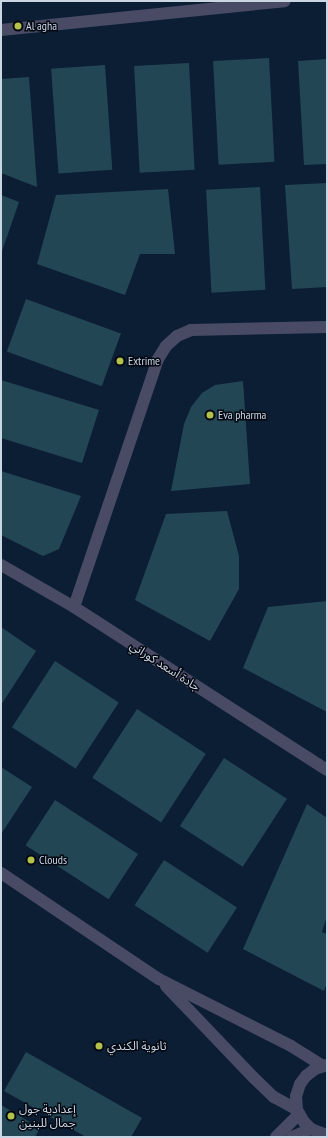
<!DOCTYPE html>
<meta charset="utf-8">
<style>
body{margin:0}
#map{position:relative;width:328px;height:1138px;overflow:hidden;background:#0c1e33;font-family:"PT Sans Narrow","Noto Sans Arabic",sans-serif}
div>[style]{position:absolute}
.building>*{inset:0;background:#234654;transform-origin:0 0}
.minor>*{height:12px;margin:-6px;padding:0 6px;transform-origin:6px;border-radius:6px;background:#494b65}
.dots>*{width:11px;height:11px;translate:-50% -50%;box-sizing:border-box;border:2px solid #030811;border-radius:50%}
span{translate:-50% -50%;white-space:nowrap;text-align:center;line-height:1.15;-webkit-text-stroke:3px #030811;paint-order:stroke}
.poi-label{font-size:12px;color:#cbd6e5}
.left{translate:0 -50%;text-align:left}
.street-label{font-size:12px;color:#cbd6e5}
.frame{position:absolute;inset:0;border:2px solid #cbd6e5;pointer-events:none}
</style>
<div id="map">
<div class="building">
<div style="left:269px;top:58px;width:104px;height:56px;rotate:87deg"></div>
<div style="clip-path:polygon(327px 59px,327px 164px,304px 165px,298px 61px)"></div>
<div style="left:189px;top:63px;width:107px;height:55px;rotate:87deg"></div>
<div style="left:105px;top:65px;width:105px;height:54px;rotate:86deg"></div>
<div style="clip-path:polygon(29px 77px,37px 187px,1px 173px,1px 79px)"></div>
<div style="clip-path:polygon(327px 183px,327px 287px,292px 289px,285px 185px)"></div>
<div style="left:260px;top:187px;width:103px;height:54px;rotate:87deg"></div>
<div style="clip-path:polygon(168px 189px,175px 254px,140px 254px,125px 295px,37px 264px,56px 195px)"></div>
<div style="clip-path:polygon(1px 195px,19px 202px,1px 254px)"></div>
<div style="left:26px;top:299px;width:101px;height:56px;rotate:20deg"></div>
<div style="clip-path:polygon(1px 380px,99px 410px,82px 463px,1px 438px)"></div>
<div style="clip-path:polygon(243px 381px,250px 484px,171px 491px,184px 424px,191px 407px,202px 393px,215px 385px)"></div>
<div style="clip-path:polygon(1px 471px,81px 496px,59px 549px,43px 556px,1px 535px)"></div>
<div style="clip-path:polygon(227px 511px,239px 556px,239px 589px,210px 641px,135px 600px,166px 514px)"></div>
<div style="clip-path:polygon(327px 601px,327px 712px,243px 668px,268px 607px)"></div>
<div style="clip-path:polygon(1px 627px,36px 651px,1px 705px)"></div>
<div style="left:55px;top:661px;width:76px;height:79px;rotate:33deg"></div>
<div style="left:137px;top:709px;width:82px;height:82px;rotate:33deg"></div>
<div style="left:224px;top:758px;width:75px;height:81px;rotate:33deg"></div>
<div style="clip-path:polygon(1px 767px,32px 787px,1px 834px)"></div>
<div style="left:55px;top:800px;width:99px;height:54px;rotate:33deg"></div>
<div style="clip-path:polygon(307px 804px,327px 818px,327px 916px,322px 932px,327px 934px,327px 982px,324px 991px,243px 949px)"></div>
<div style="left:164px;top:860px;width:87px;height:54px;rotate:33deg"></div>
<div style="clip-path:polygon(26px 1052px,142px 1118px,131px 1137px,86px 1137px,4px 1091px)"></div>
<div style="clip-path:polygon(1px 1105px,40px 1128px,35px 1137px,5px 1137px,1px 1135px)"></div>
</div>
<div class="minor">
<div style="left:1px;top:30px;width:285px;rotate:-5.8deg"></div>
<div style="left:1px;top:565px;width:84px;rotate:29.9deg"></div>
<div style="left:74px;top:607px;width:301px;rotate:32.8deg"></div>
<div style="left:74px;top:607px;width:262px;rotate:-71.3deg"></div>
<div style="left:158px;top:359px;width:15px;rotate:-58deg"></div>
<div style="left:166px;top:346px;width:15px;rotate:-42deg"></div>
<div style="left:177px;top:336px;width:15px;rotate:-23deg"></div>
<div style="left:191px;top:330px;width:136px;rotate:-1.3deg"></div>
<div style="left:1px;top:873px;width:190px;rotate:33.9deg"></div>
<div style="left:159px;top:979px;width:148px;rotate:26.9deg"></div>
<div style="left:291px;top:1046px;width:38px;rotate:32deg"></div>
<div style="left:166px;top:986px;width:127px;rotate:46.3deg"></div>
<div style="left:254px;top:1078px;width:28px;rotate:44deg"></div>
<div style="left:274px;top:1097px;width:26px;rotate:29deg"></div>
<div style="left:327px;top:1065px;width:13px;rotate:162deg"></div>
<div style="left:315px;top:1069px;width:11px;rotate:142deg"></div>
<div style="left:306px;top:1076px;width:10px;rotate:127deg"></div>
<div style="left:300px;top:1084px;width:13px;rotate:108deg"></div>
<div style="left:296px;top:1096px;width:14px;rotate:86deg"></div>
<div style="left:297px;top:1110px;width:14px;rotate:60deg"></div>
<div style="left:304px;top:1122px;width:10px;rotate:45deg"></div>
<div style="left:311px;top:1129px;width:17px;rotate:21deg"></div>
<div style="left:276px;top:1137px;width:33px;rotate:-45deg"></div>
<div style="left:292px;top:1137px;width:21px;rotate:-23deg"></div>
</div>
<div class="dots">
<div style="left:18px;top:26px;background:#b3c24b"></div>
<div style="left:120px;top:361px;background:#b3c24b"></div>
<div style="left:210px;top:415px;background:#b3c24b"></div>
<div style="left:31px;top:860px;background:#b3c24b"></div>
<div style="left:99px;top:1046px;background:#b3c24b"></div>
<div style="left:11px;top:1116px;background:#b3c24b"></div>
</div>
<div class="poi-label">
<span class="left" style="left:26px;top:26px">Al agha</span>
<span class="left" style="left:128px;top:361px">Extrime</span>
<span class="left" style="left:218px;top:415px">Eva pharma</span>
<span class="left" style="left:39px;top:860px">Clouds</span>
<span class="left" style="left:107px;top:1046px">ثانوية الكندي</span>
<span class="left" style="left:19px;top:1116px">إعدادية جول<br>جمال للبنين</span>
</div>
<div class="street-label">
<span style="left:165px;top:666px;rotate:33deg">جادة أسعد كوراني</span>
</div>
<div class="frame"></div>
</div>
